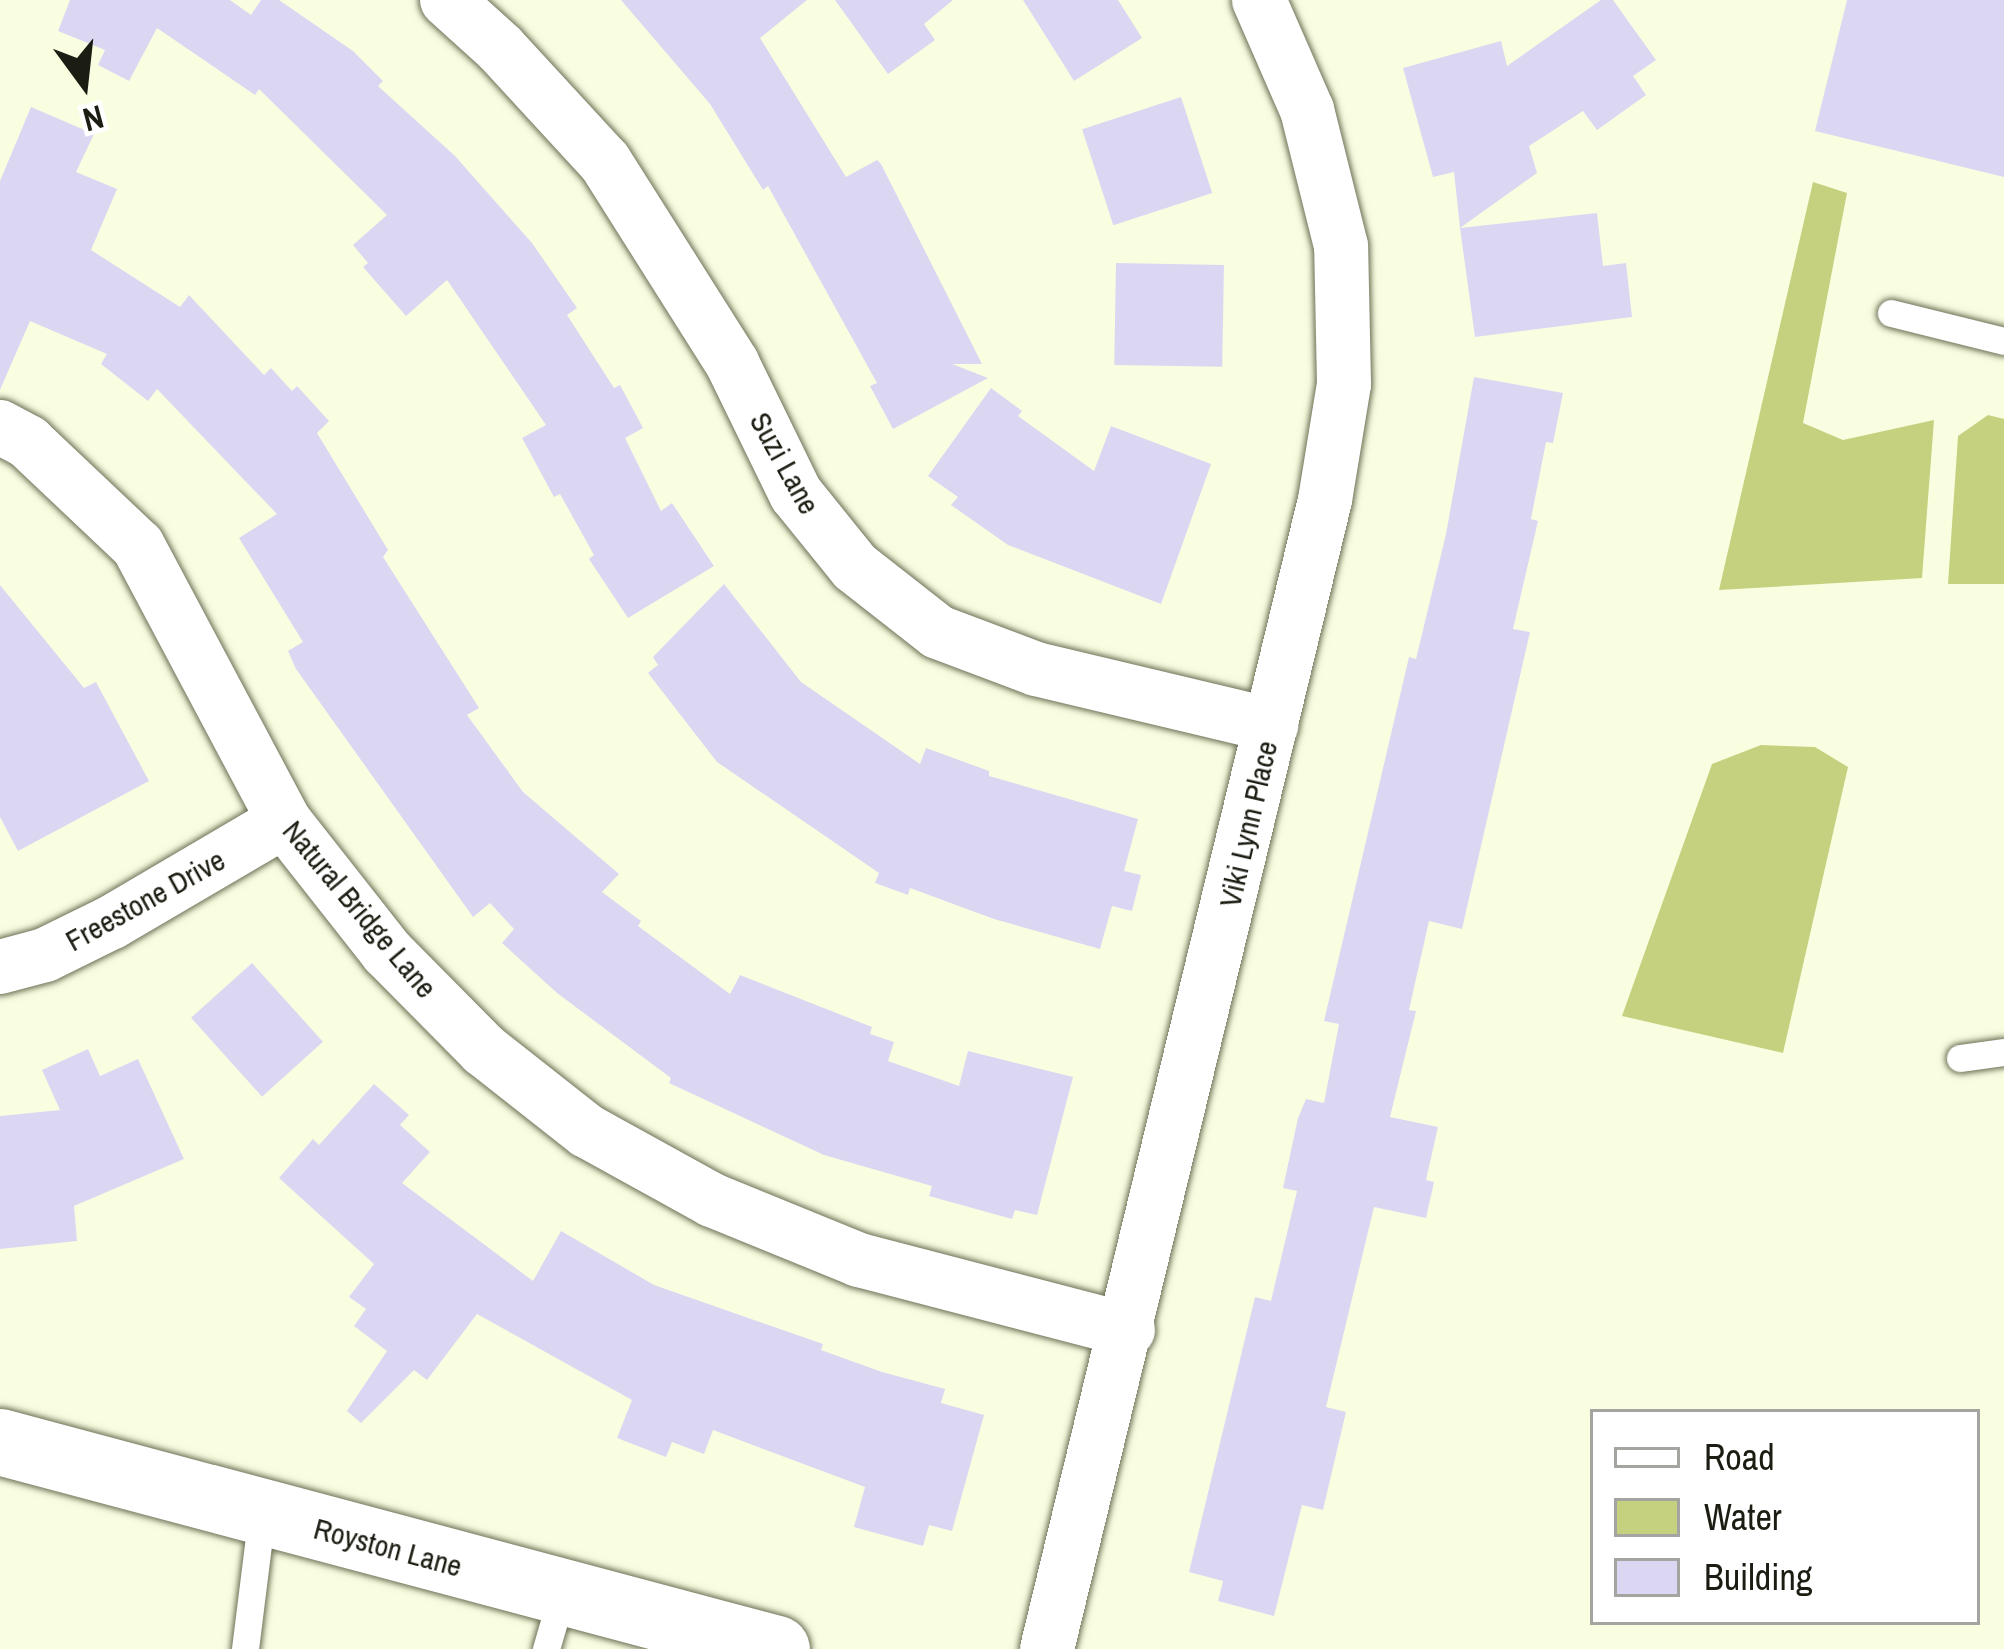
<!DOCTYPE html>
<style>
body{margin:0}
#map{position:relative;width:2004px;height:1649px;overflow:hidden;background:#f9fee1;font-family:"Archivo Narrow",sans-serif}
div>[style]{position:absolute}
.water>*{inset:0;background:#c6d17f}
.building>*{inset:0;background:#dbd7f3;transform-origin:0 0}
.roads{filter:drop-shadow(0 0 3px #6d7157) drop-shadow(0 0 3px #6d7157)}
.lane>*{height:27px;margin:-13.5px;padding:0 13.5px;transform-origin:13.5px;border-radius:13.5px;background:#fff}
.street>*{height:54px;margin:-27px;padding:0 27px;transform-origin:27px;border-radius:27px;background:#fff}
.secondary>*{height:66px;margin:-33px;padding:0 33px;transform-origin:33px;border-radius:33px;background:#fff}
span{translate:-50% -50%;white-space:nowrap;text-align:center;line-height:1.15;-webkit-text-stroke:9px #fff;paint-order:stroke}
.street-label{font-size:30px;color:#1b1d12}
.legend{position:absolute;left:1590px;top:1409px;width:390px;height:216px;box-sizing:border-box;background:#fff;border:3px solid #a4a5a0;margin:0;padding:15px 21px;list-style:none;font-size:36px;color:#1b1d12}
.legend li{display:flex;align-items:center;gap:24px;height:60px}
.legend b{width:60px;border:3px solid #a4a5a0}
.north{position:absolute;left:24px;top:24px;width:120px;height:120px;-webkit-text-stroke:9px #fff;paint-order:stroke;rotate:165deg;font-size:33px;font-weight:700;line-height:48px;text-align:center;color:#1b1d12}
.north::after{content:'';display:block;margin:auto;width:42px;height:54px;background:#1b1d12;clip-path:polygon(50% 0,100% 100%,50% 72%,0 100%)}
</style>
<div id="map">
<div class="water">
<div style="clip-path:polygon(1813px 182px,1847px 193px,1803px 423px,1843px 440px,1934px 420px,1922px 578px,1719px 590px)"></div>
<div style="clip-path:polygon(1988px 415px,2004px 419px,2004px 584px,1948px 584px,1958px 436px)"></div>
<div style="clip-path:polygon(1761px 745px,1815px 747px,1848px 767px,1783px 1053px,1622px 1016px,1712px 764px)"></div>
</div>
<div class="building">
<div style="clip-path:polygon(70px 0,230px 0,251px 15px,261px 0,279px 0,353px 51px,383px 81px,378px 86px,455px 156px,532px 243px,577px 308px,567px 315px,614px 388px,620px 385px,643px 428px,625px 438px,661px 511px,672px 503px,714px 566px,628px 618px,589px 559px,594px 555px,560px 494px,554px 497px,522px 438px,546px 425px,447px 280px,406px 316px,363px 267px,368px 263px,353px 245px,387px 215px,259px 89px,255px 95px,157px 28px,129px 81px,98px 65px,105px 50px,58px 31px)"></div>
<div style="clip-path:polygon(621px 0,807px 0,760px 38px,846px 177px,877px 160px,881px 164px,982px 364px,952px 364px,988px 378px,893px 429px,870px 386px,877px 383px,768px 186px,763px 190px,710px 104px)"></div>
<div style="clip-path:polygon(835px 0,953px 0,924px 24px,935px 40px,888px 74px)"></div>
<div style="clip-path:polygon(1023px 0,1118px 0,1142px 38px,1074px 81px)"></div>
<div style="clip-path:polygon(1601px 0,1613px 0,1656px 60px,1633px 76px,1646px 95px,1597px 130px,1583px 111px,1529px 146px,1537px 173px,1460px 228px,1454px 172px,1433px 177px,1403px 68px,1501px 41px,1507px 66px)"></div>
<div style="clip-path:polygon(1847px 0,2004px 0,2004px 177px,1815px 131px)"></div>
<div style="left:1181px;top:97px;width:101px;height:104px;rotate:72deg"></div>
<div style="clip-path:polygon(31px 107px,94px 134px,76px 172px,117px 189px,91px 250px,180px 307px,189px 295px,264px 375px,271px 368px,292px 391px,297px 386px,329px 421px,317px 433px,388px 550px,383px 557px,479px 708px,467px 715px,523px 792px,619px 874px,602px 892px,641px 921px,638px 926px,730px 994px,740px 975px,872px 1027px,870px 1034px,894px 1042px,888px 1061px,959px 1086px,968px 1051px,1073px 1077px,1037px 1215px,1015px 1210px,1012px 1219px,929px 1196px,932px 1186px,824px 1155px,669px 1083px,671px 1078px,557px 993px,502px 943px,514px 929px,490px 903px,473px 917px,296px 669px,288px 651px,303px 642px,239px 538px,277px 514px,157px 389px,148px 401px,101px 364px,107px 354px,30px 321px,0 390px,0 181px)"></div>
<div style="clip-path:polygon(1597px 213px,1603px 266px,1626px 263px,1632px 317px,1475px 337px,1460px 228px)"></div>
<div style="left:1116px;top:263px;width:108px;height:102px;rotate:1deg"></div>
<div style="clip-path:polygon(1474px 377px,1563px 393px,1553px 443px,1546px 442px,1531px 519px,1538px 521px,1513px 629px,1530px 632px,1462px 929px,1429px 921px,1409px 1010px,1416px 1011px,1390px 1117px,1438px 1127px,1426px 1180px,1434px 1182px,1426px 1218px,1374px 1207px,1326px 1407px,1346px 1412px,1323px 1510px,1302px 1505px,1274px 1616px,1218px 1601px,1223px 1581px,1189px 1572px,1255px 1297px,1271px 1301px,1297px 1191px,1283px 1188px,1298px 1118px,1306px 1099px,1324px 1103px,1339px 1024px,1324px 1021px,1409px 657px,1416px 659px,1446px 534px)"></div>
<div style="clip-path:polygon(991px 388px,1022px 411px,1018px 416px,1094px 471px,1111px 426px,1211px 464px,1161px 604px,1008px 545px,951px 505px,958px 497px,928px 476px)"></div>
<div style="clip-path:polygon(724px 584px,801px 682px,920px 764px,926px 748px,989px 771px,989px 776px,1138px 819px,1124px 871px,1141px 875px,1132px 911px,1112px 906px,1100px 949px,994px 919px,910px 888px,908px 895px,875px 883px,879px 873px,717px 762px,648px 673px,658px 665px,653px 657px)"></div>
<div style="clip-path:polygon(0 585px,84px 688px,96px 682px,149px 781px,18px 851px,0 817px)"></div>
<div style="left:252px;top:963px;width:106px;height:82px;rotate:48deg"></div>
<div style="clip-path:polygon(88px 1049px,100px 1076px,138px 1059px,184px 1159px,74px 1206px,77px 1241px,0 1249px,0 1116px,60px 1110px,42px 1070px)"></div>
<div style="clip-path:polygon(374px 1084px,409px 1115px,400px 1125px,430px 1152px,402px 1183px,533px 1281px,561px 1231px,654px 1285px,823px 1344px,821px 1350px,882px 1372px,945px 1389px,941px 1403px,984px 1415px,952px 1531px,929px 1525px,923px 1546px,854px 1527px,865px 1487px,713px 1430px,704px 1454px,672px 1442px,666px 1457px,617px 1438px,632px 1400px,477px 1314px,427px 1380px,414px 1370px,361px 1423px,347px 1411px,387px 1351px,354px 1326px,366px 1309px,349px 1297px,374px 1264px,279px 1178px,313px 1139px,319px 1145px)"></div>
</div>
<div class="roads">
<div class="lane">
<div style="left:1891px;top:313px;width:116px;rotate:13.9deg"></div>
<div style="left:1960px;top:1058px;width:44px;rotate:-7.8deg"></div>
<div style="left:245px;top:1649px;width:138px;rotate:-82.9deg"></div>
<div style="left:546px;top:1649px;width:57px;rotate:-73.8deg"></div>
</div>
<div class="street">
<div style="left:447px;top:0;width:72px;rotate:42.2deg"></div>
<div style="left:500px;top:48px;width:155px;rotate:47.4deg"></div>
<div style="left:605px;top:162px;width:238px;rotate:57.7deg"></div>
<div style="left:732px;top:363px;width:146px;rotate:64deg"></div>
<div style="left:796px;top:494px;width:94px;rotate:51.1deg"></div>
<div style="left:855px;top:567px;width:105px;rotate:38.1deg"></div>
<div style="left:938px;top:632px;width:105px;rotate:20.7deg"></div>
<div style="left:1036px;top:669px;width:242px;rotate:13.4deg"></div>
<div style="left:0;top:427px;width:32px;rotate:28deg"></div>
<div style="left:28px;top:442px;width:151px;rotate:43.4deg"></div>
<div style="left:138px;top:546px;width:311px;rotate:62deg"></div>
<div style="left:284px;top:821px;width:167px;rotate:51.8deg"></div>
<div style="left:387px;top:952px;width:138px;rotate:45.3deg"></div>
<div style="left:484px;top:1050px;width:131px;rotate:38.2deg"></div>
<div style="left:587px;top:1131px;width:143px;rotate:28.9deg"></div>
<div style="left:712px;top:1200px;width:159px;rotate:22.2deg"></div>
<div style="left:859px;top:1260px;width:278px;rotate:14.6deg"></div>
<div style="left:0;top:967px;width:47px;rotate:-14.9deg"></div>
<div style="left:45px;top:955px;width:75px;rotate:-26.2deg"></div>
<div style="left:112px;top:922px;width:199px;rotate:-30.4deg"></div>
<div style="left:1047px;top:1649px;width:1182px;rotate:-76.4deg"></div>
<div style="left:1325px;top:500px;width:118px;rotate:-80.7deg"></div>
<div style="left:1344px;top:384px;width:138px;rotate:-91.2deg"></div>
<div style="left:1341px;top:246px;width:140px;rotate:-104deg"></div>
<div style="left:1307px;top:110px;width:120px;rotate:-113.6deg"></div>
</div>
<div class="secondary">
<div style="left:0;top:1442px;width:804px;rotate:14.92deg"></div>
</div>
</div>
<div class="street-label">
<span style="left:785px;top:463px;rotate:61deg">Suzi Lane</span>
<span style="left:1248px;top:824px;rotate:-77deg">Viki Lynn Place</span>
<span style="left:145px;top:900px;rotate:-29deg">Freestone Drive</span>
<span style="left:360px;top:909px;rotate:50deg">Natural Bridge Lane</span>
<span style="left:388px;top:1547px;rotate:15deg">Royston Lane</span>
</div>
<ul class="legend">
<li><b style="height:15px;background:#fff"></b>Road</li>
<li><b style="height:33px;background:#c6d17f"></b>Water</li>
<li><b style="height:33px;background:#dbd7f3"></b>Building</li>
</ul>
<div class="north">N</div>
</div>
